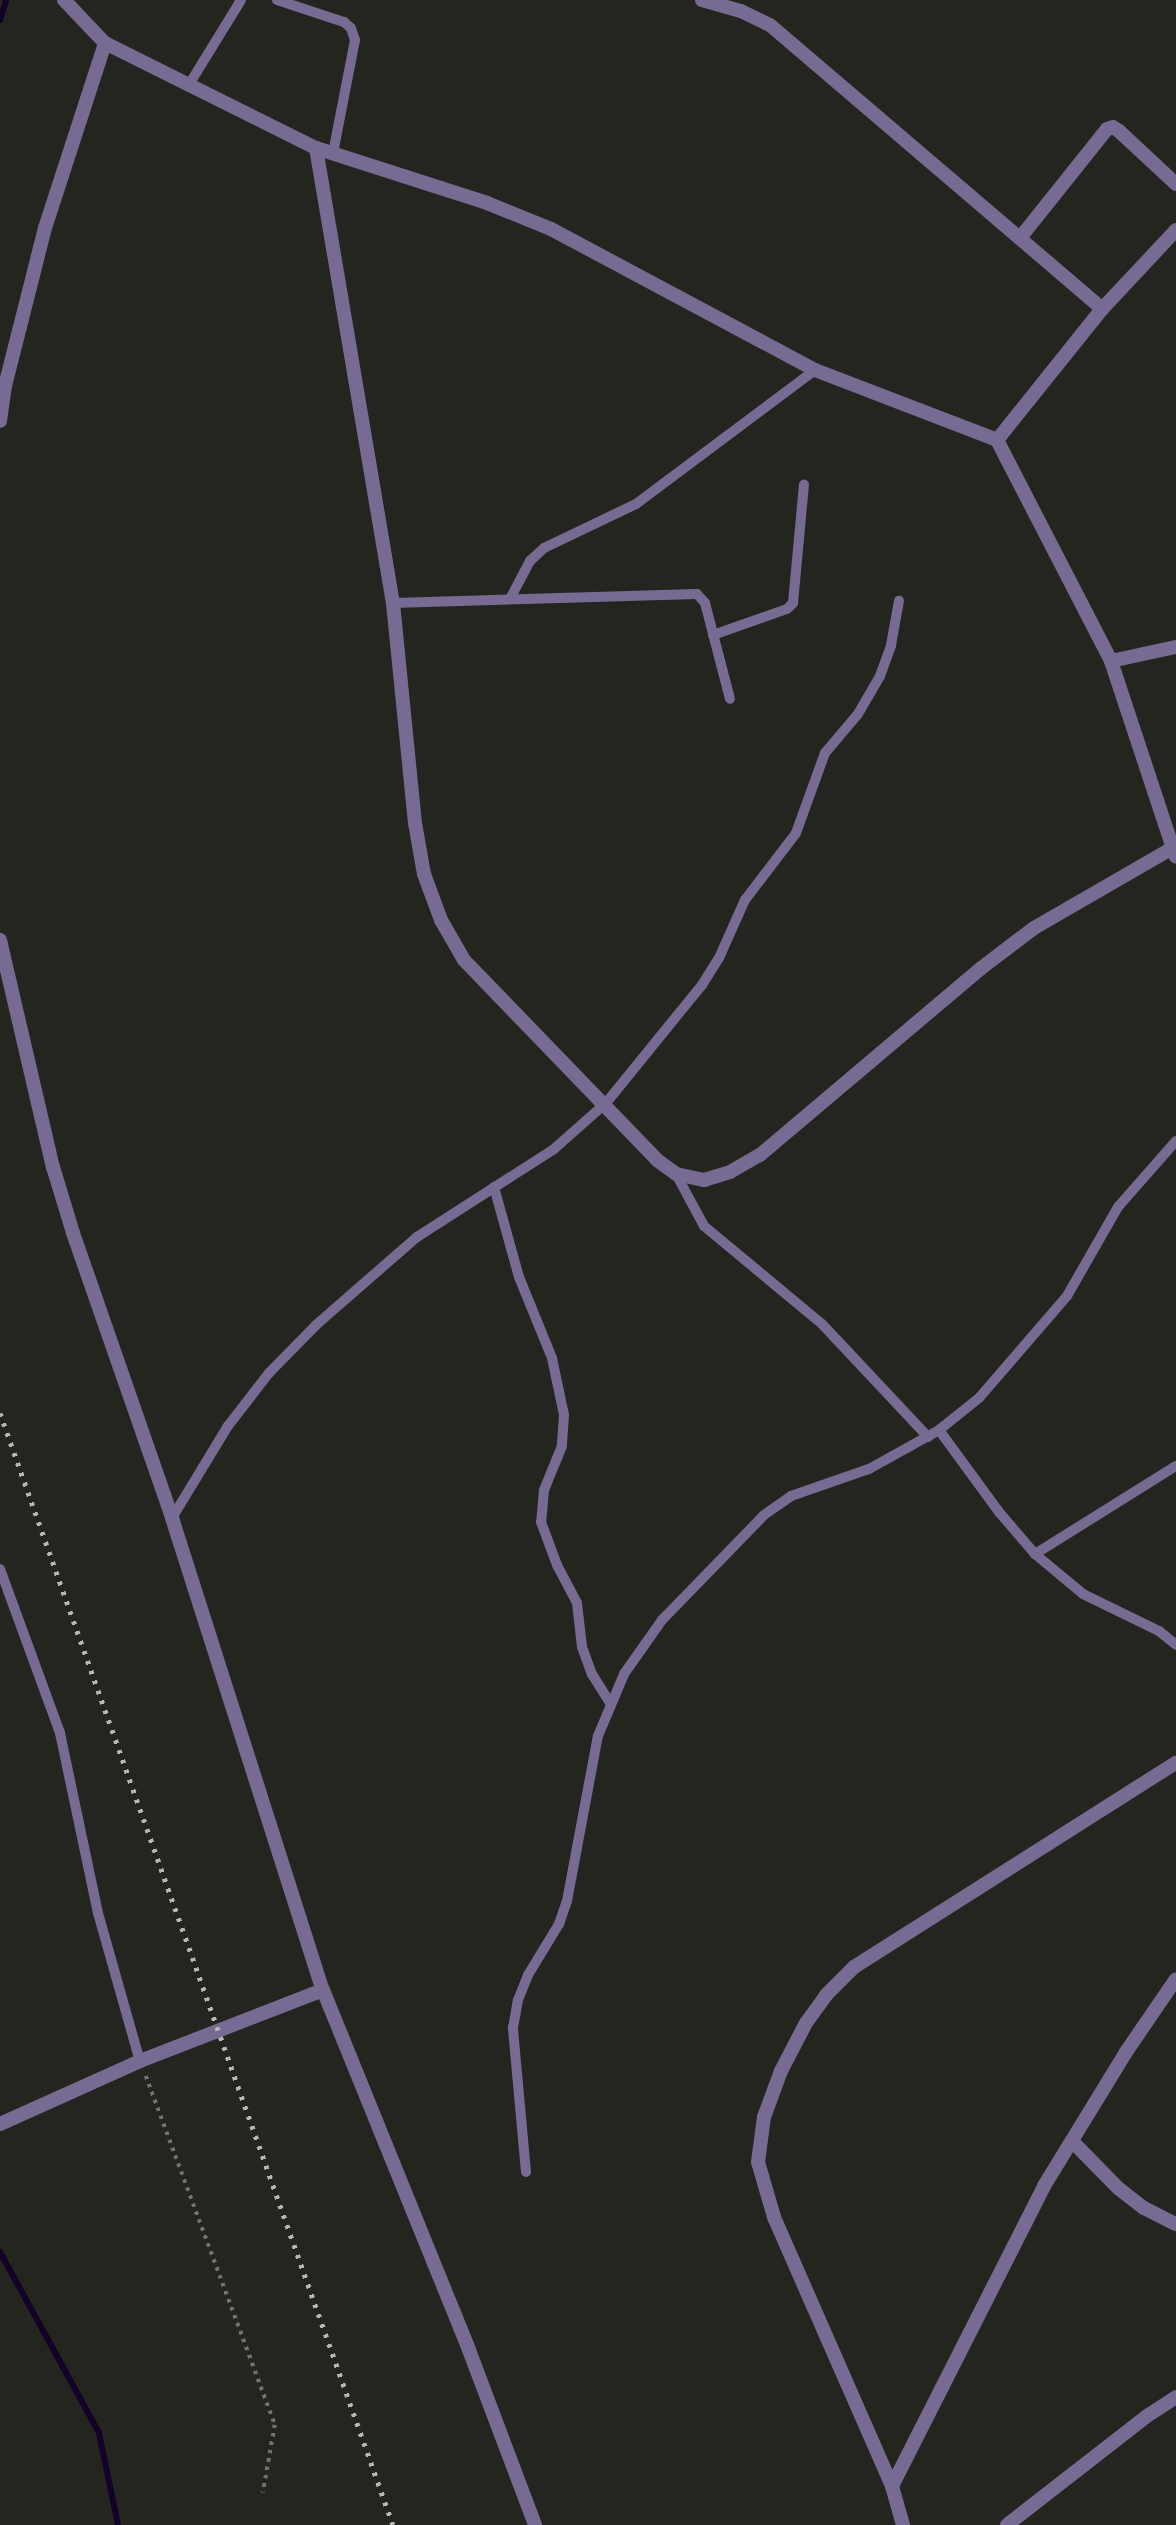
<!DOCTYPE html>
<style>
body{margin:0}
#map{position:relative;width:1176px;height:2525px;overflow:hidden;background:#23251e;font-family:"Source Serif 4",serif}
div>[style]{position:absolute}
.stream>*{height:6px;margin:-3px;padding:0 3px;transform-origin:3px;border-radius:3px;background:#120129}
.path>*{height:3.5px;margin-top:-1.75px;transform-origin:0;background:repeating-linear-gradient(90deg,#71736d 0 3.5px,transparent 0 8.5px)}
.lane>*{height:10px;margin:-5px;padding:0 5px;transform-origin:5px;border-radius:5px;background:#776a93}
.street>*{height:14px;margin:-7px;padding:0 7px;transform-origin:7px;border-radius:7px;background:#776a93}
.rail>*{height:5px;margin-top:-2.5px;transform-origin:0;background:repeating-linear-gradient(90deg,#b7b8b3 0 3.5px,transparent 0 10.5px)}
span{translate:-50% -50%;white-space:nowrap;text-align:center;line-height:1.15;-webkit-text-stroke:5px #23251e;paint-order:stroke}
</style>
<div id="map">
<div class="stream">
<div style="left:0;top:20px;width:21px;rotate:-73deg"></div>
<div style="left:0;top:2252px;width:206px;rotate:61.3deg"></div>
<div style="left:99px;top:2433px;width:94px;rotate:78.3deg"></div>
</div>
<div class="path">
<div style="left:146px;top:2076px;width:372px;rotate:69.7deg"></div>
<div style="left:275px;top:2425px;width:69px;rotate:100deg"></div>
</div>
<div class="lane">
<div style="left:277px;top:0;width:71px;rotate:18.2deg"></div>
<div style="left:344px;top:22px;width:9px;rotate:41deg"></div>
<div style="left:351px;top:28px;width:13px;rotate:72deg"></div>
<div style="left:355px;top:40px;width:115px;rotate:101deg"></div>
<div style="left:190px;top:83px;width:97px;rotate:-58.4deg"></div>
<div style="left:511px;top:597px;width:41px;rotate:-62.2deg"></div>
<div style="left:530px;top:561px;width:19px;rotate:-43deg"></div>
<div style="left:544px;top:548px;width:102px;rotate:-25.6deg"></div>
<div style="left:636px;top:504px;width:224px;rotate:-36.8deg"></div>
<div style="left:393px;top:603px;width:304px;rotate:-1.7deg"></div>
<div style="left:697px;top:594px;width:12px;rotate:48deg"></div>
<div style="left:705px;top:603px;width:99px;rotate:75.4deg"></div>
<div style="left:713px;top:635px;width:78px;rotate:-19.4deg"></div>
<div style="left:787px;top:609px;width:8px;rotate:-45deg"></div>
<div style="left:793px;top:603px;width:119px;rotate:-84.7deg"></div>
<div style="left:676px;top:1174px;width:59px;rotate:61.7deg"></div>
<div style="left:704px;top:1226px;width:153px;rotate:39.7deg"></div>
<div style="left:822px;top:1324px;width:155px;rotate:46.8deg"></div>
<div style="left:494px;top:1187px;width:93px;rotate:74.5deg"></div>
<div style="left:519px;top:1277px;width:87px;rotate:67.8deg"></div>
<div style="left:552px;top:1358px;width:58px;rotate:78.1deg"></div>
<div style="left:564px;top:1415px;width:31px;rotate:94deg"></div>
<div style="left:562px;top:1446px;width:48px;rotate:112.2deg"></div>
<div style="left:544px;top:1490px;width:32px;rotate:95deg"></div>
<div style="left:541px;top:1522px;width:46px;rotate:69.6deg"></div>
<div style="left:557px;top:1565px;width:43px;rotate:62.2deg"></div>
<div style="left:577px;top:1603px;width:44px;rotate:83.5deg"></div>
<div style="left:582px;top:1647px;width:29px;rotate:70deg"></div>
<div style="left:592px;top:1674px;width:36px;rotate:58deg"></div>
<div style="left:939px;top:1430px;width:102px;rotate:53.8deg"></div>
<div style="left:999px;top:1512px;width:55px;rotate:49.4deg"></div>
<div style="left:1035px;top:1554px;width:62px;rotate:39.8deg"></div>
<div style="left:1083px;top:1594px;width:85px;rotate:26deg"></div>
<div style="left:1159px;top:1631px;width:22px;rotate:39deg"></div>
<div style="left:172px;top:1518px;width:108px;rotate:-58.7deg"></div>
<div style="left:228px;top:1426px;width:67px;rotate:-52.3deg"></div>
<div style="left:269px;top:1373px;width:67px;rotate:-45.6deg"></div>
<div style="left:316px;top:1325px;width:134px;rotate:-41.1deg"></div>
<div style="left:417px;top:1237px;width:163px;rotate:-32.7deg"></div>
<div style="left:554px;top:1149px;width:69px;rotate:-41.5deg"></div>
<div style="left:606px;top:1103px;width:152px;rotate:-50.9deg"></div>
<div style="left:702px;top:985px;width:32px;rotate:-58deg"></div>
<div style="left:719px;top:958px;width:64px;rotate:-65.9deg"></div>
<div style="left:745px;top:900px;width:84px;rotate:-52.7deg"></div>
<div style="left:796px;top:833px;width:85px;rotate:-70.1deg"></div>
<div style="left:825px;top:753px;width:51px;rotate:-49.8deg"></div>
<div style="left:858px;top:714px;width:44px;rotate:-59.9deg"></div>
<div style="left:880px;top:676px;width:33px;rotate:-70deg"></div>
<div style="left:891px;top:645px;width:45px;rotate:-79.7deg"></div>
<div style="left:1035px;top:1554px;width:166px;rotate:-32deg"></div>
<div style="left:0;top:1569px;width:175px;rotate:69.9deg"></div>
<div style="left:60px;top:1733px;width:184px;rotate:78.1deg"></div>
<div style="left:98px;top:1913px;width:154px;rotate:74.2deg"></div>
<div style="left:526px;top:2172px;width:145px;rotate:-95.2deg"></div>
<div style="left:513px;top:2028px;width:28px;rotate:-80deg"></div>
<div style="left:518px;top:2000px;width:27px;rotate:-68deg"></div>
<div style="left:528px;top:1975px;width:60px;rotate:-58.7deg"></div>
<div style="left:559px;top:1924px;width:24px;rotate:-71deg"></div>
<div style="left:567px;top:1901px;width:168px;rotate:-79.4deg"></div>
<div style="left:598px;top:1736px;width:67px;rotate:-67.2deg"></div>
<div style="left:624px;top:1674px;width:66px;rotate:-54.9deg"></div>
<div style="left:662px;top:1620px;width:146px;rotate:-45.8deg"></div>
<div style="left:764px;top:1515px;width:33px;rotate:-35deg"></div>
<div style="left:791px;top:1496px;width:83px;rotate:-19.1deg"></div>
<div style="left:869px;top:1469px;width:80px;rotate:-29.1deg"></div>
<div style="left:939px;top:1430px;width:51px;rotate:-38.7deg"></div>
<div style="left:979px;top:1398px;width:135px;rotate:-49.2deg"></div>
<div style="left:1067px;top:1296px;width:103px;rotate:-60.2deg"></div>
<div style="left:1118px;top:1207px;width:88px;rotate:-48.7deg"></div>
</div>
<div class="street">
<div style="left:64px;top:0;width:59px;rotate:46.4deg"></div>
<div style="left:702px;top:0;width:41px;rotate:15.8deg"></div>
<div style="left:741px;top:11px;width:32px;rotate:26deg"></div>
<div style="left:770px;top:25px;width:437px;rotate:40.5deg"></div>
<div style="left:316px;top:148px;width:461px;rotate:80.4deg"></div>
<div style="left:393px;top:603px;width:221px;rotate:84.3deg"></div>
<div style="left:415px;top:823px;width:52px;rotate:80deg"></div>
<div style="left:424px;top:874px;width:49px;rotate:69.7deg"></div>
<div style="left:441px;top:920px;width:46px;rotate:60.1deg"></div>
<div style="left:464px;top:960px;width:278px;rotate:46deg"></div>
<div style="left:657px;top:1160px;width:24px;rotate:36deg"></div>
<div style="left:676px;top:1174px;width:29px;rotate:12deg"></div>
<div style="left:704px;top:1180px;width:27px;rotate:-17deg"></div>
<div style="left:730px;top:1172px;width:34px;rotate:-30deg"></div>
<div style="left:760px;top:1155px;width:288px;rotate:-40.2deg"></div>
<div style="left:980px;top:969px;width:68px;rotate:-37.2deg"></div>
<div style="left:1034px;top:928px;width:164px;rotate:-30deg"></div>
<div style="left:1176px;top:230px;width:108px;rotate:133.1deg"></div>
<div style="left:1102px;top:309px;width:168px;rotate:128.7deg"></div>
<div style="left:997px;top:440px;width:249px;rotate:62.7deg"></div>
<div style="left:1111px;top:661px;width:206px;rotate:71.7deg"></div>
<div style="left:1020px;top:238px;width:139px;rotate:-51.4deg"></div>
<div style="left:1107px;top:129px;width:6px;rotate:-18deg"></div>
<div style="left:1113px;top:127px;width:7px;rotate:34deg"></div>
<div style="left:1119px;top:131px;width:78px;rotate:42.9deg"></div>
<div style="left:0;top:421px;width:35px;rotate:-82deg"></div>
<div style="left:5px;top:386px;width:163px;rotate:-75.8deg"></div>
<div style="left:45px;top:228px;width:194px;rotate:-72deg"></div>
<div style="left:105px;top:43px;width:236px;rotate:26.5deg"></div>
<div style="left:316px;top:148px;width:180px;rotate:17.8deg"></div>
<div style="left:487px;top:203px;width:69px;rotate:22.1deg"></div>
<div style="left:551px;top:229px;width:299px;rotate:28.1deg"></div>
<div style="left:815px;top:370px;width:195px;rotate:21deg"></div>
<div style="left:1111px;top:661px;width:66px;rotate:-12.2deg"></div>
<div style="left:0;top:940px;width:233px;rotate:76.9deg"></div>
<div style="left:53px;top:1167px;width:69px;rotate:73.1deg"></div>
<div style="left:73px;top:1233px;width:302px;rotate:70.8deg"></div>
<div style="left:172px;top:1518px;width:496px;rotate:72.3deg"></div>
<div style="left:323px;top:1990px;width:388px;rotate:67.9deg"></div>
<div style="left:469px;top:2350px;width:187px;rotate:69.3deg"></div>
<div style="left:0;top:2124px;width:154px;rotate:-24.2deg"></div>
<div style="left:140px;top:2061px;width:196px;rotate:-21.2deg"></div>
<div style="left:1072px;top:2141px;width:66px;rotate:45.6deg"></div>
<div style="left:1118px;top:2188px;width:33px;rotate:38deg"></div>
<div style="left:1144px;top:2208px;width:36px;rotate:27deg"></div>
<div style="left:892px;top:2486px;width:336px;rotate:-63.1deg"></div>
<div style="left:1044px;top:2186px;width:157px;rotate:-58.5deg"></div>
<div style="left:1126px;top:2052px;width:88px;rotate:-55.6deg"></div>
<div style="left:903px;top:2525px;width:41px;rotate:-105.8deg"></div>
<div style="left:892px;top:2486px;width:294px;rotate:-113.7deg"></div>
<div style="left:774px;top:2217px;width:57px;rotate:-106.2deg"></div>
<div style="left:758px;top:2162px;width:45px;rotate:-82.4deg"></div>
<div style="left:764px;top:2117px;width:49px;rotate:-69.7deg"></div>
<div style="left:781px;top:2071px;width:54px;rotate:-62.5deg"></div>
<div style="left:806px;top:2023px;width:34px;rotate:-54deg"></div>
<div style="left:826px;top:1995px;width:40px;rotate:-45deg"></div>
<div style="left:854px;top:1967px;width:381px;rotate:-32.4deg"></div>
<div style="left:1007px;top:2525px;width:177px;rotate:-37.9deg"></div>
<div style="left:1147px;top:2416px;width:35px;rotate:-33deg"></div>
</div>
<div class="rail">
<div style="left:0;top:1413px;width:1179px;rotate:70.54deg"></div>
</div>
</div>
